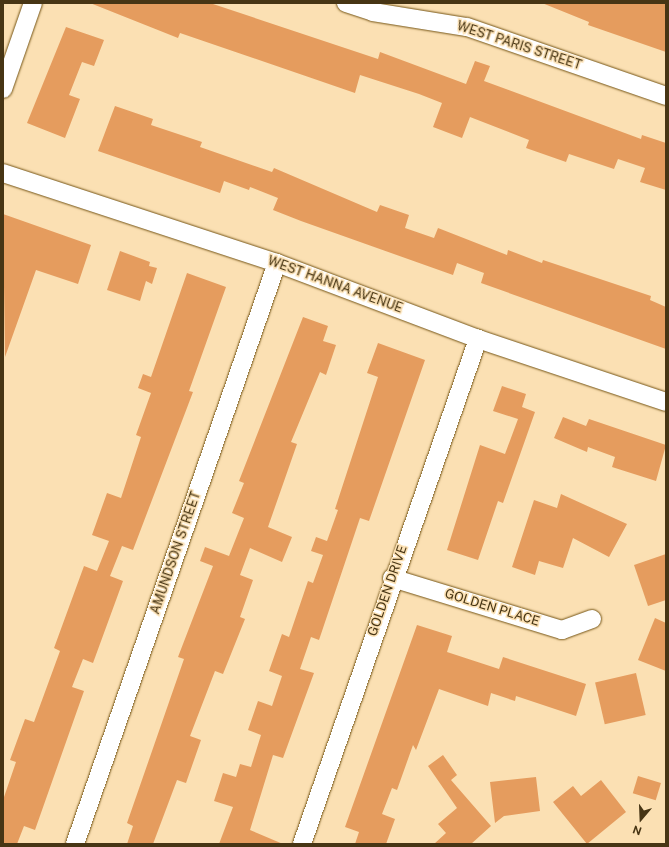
<!DOCTYPE html>
<style>
body{margin:0}
#map{position:relative;width:669px;height:847px;overflow:hidden;background:#fbe0b3;font-family:"Public Sans",sans-serif}
div>[style]{position:absolute}
.building>*{inset:0;background:#e59c5e;transform-origin:0 0}
.roads{filter:drop-shadow(0 0 1px #755516) drop-shadow(0 0 1px #755516)}
.minor>*{height:18px;margin:-9px;padding:0 9px;transform-origin:9px;border-radius:9px;background:#fff}
span{translate:-50% -50%;white-space:nowrap;text-align:center;line-height:1.15;-webkit-text-stroke:3px #fbe0b3;paint-order:stroke}
.street-label{font-size:13px;color:#473514}
.frame{position:absolute;inset:0;border:4px solid #473514;pointer-events:none}
.north{position:absolute;left:621px;top:799px;width:40px;height:40px;-webkit-text-stroke:3px #fbe0b3;paint-order:stroke;rotate:199deg;font-size:11px;font-weight:700;line-height:16px;text-align:center;color:#473514}
.north::after{content:'';display:block;margin:auto;width:14px;height:18px;background:#473514;clip-path:polygon(50% 0,100% 100%,50% 72%,0 100%)}
</style>
<div id="map">
<div class="building">
<div style="clip-path:polygon(90px 3px,210px 3px,378px 59px,380px 52px,466px 84px,475px 61px,490px 66px,484px 81px,641px 139px,642px 135px,666px 143px,666px 190px,640px 182px,645px 168px,618px 159px,614px 169px,569px 154px,566px 162px,526px 148px,529px 140px,470px 117px,462px 138px,433px 127px,442px 103px,419px 94px,360px 75px,355px 93px,180px 33px,178px 38px)"></div>
<div style="clip-path:polygon(542px 3px,666px 3px,666px 52px,588px 25px,589px 22px)"></div>
<div style="clip-path:polygon(66px 27px,104px 40px,94px 66px,82px 62px,69px 95px,80px 99px,65px 138px,27px 123px)"></div>
<div style="clip-path:polygon(115px 106px,153px 119px,151px 125px,202px 142px,200px 147px,272px 172px,274px 168px,377px 212px,380px 205px,409px 215px,405px 228px,434px 238px,438px 228px,507px 255px,508px 250px,542px 263px,543px 260px,651px 296px,650px 300px,666px 307px,666px 349px,481px 283px,484px 273px,457px 263px,453px 275px,301px 221px,273px 210px,278px 198px,250px 187px,249px 190px,224px 181px,220px 193px,98px 151px)"></div>
<div style="clip-path:polygon(3px 214px,91px 245px,78px 284px,36px 270px,5px 357px)"></div>
<div style="clip-path:polygon(120px 251px,150px 262px,149px 266px,157px 268px,152px 284px,146px 281px,140px 301px,107px 290px)"></div>
<div style="clip-path:polygon(187px 273px,226px 287px,189px 391px,193px 392px,133px 550px,122px 546px,110px 576px,123px 581px,93px 663px,83px 659px,72px 687px,84px 691px,35px 830px,24px 826px,17px 844px,3px 844px,3px 800px,16px 762px,10px 760px,25px 719px,34px 722px,60px 651px,54px 648px,84px 566px,97px 571px,109px 541px,92px 535px,107px 493px,121px 498px,141px 437px,136px 435px,151px 393px,138px 388px,143px 374px,151px 377px)"></div>
<div style="clip-path:polygon(303px 317px,328px 326px,323px 341px,336px 345px,326px 375px,320px 372px,291px 442px,297px 444px,268px 527px,292px 537px,282px 562px,250px 548px,240px 575px,253px 580px,240px 617px,245px 619px,223px 674px,215px 671px,190px 736px,201px 740px,186px 783px,177px 780px,153px 844px,127px 844px,133px 826px,127px 823px,184px 659px,178px 657px,213px 566px,200px 561px,205px 547px,229px 556px,244px 518px,232px 513px,244px 483px,239px 481px)"></div>
<div style="clip-path:polygon(378px 343px,425px 360px,369px 521px,360px 518px,319px 640px,311px 637px,300px 669px,314px 673px,283px 758px,273px 755px,250px 830px,283px 844px,219px 844px,233px 807px,214px 801px,223px 773px,236px 777px,240px 764px,251px 767px,261px 735px,248px 730px,258px 701px,272px 706px,282px 676px,269px 671px,282px 634px,289px 637px,308px 581px,313px 583px,323px 555px,311px 551px,316px 537px,327px 541px,338px 510px,335px 509px,378px 377px,367px 373px)"></div>
<div style="clip-path:polygon(502px 386px,526px 394px,522px 407px,535px 412px,503px 503px,498px 501px,478px 560px,447px 550px,480px 445px,505px 454px,518px 419px,493px 411px)"></div>
<div style="clip-path:polygon(563px 417px,586px 426px,589px 419px,666px 445px,656px 481px,612px 467px,615px 457px,588px 447px,587px 452px,554px 438px)"></div>
<div style="clip-path:polygon(561px 494px,627px 524px,609px 557px,573px 538px,563px 568px,539px 561px,535px 575px,512px 567px,534px 500px,557px 508px)"></div>
<div style="clip-path:polygon(666px 554px,666px 600px,648px 606px,634px 565px)"></div>
<div style="clip-path:polygon(655px 618px,666px 623px,666px 671px,638px 660px)"></div>
<div style="clip-path:polygon(417px 625px,452px 636px,447px 652px,499px 669px,503px 657px,586px 684px,576px 716px,516px 696px,515px 701px,491px 693px,488px 706px,439px 689px,416px 750px,413px 745px,397px 790px,392px 788px,382px 814px,395px 819px,386px 844px,355px 844px,359px 832px,345px 827px)"></div>
<div style="left:636px;top:673px;width:43px;height:42px;rotate:77deg"></div>
<div style="clip-path:polygon(443px 755px,457px 775px,451px 780px,491px 826px,471px 844px,434px 844px,446px 833px,438px 824px,457px 808px,428px 766px)"></div>
<div style="left:638px;top:776px;width:24px;height:18px;rotate:17deg"></div>
<div style="clip-path:polygon(536px 777px,540px 811px,504px 816px,495px 823px,490px 782px)"></div>
<div style="clip-path:polygon(601px 780px,626px 812px,587px 844px,553px 802px,573px 786px,581px 796px)"></div>
</div>
<div class="roads">
<div class="minor">
<div style="left:346px;top:3px;width:28px;rotate:18deg"></div>
<div style="left:373px;top:12px;width:95px;rotate:9.1deg"></div>
<div style="left:467px;top:27px;width:211px;rotate:19.1deg"></div>
<div style="left:3px;top:89px;width:91px;rotate:-70.8deg"></div>
<div style="left:3px;top:173px;width:288px;rotate:18.2deg"></div>
<div style="left:277px;top:263px;width:215px;rotate:20.7deg"></div>
<div style="left:478px;top:339px;width:198px;rotate:18.5deg"></div>
<div style="left:392px;top:578px;width:178px;rotate:17deg"></div>
<div style="left:562px;top:630px;width:32px;rotate:-20deg"></div>
<div style="left:75px;top:844px;width:615px;rotate:-70.83deg"></div>
<div style="left:302px;top:844px;width:535px;rotate:-70.79deg"></div>
</div>
</div>
<div class="street-label">
<span style="left:519px;top:46px;rotate:18deg">WEST PARIS STREET</span>
<span style="left:335px;top:285px;rotate:20deg">WEST HANNA AVENUE</span>
<span style="left:176px;top:553px;rotate:-71deg">AMUNDSON STREET</span>
<span style="left:388px;top:591px;rotate:-71deg">GOLDEN DRIVE</span>
<span style="left:492px;top:608px;rotate:17deg">GOLDEN PLACE</span>
</div>
<div class="frame"></div>
<div class="north">N</div>
</div>
